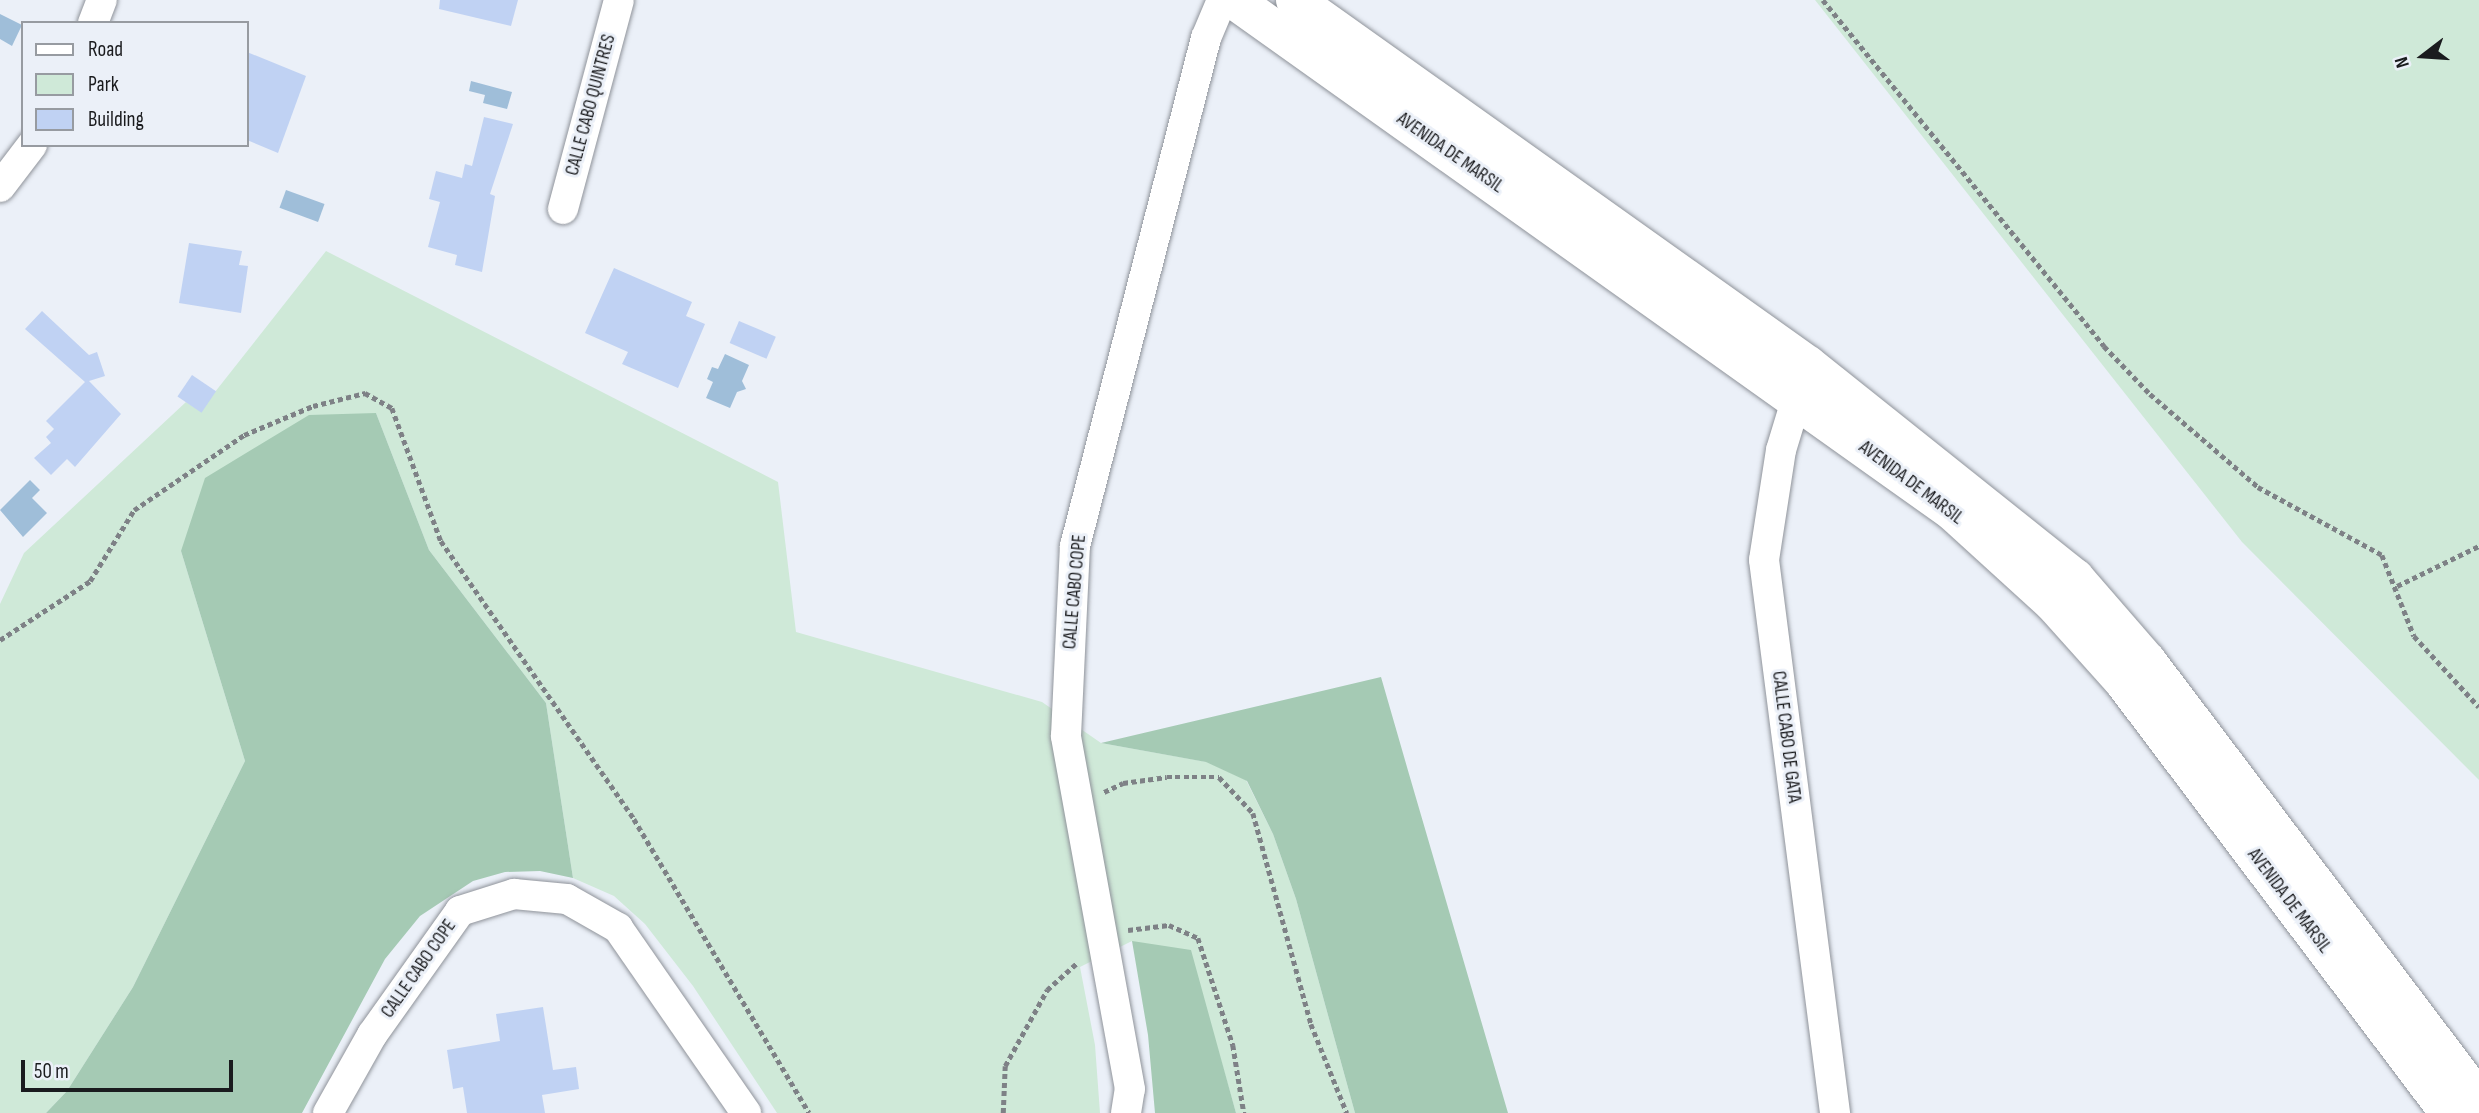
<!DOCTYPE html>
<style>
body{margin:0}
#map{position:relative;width:2479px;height:1113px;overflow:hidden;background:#ebf0f8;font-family:"Sofia Sans Condensed",sans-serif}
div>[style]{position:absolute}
.green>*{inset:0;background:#cfe9d8}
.forest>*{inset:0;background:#a5cab4}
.water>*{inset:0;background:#9fbed9;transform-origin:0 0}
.building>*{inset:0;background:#c0d2f3;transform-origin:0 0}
.path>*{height:4.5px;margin-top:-2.25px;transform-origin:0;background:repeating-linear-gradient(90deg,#7e8186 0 5px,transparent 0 8.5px)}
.roads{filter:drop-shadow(0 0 2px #8f939a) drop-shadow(0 0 2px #8f939a)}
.street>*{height:30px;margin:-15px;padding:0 15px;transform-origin:15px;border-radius:15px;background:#fff}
.secondary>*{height:38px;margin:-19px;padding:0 19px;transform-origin:19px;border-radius:19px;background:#fff}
span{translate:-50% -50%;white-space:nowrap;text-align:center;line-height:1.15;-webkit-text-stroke:6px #ebf0f8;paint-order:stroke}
.street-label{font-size:19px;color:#1a1b1e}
.legend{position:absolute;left:21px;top:21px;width:228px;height:126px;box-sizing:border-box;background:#ebf0f8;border:2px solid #979ba1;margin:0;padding:9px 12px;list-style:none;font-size:21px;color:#1a1b1e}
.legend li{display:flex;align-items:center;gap:14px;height:35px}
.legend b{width:35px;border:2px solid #979ba1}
.north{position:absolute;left:2388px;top:21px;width:70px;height:70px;-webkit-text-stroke:5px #ebf0f8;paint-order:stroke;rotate:253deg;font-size:19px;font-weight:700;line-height:28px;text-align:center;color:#1a1b1e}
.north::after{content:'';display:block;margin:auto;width:24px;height:32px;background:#1a1b1e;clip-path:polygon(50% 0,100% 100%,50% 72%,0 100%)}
.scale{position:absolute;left:21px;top:1060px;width:212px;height:32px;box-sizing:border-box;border:4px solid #1a1b1e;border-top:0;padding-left:9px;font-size:21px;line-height:24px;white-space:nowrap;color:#1a1b1e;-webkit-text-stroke:5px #ebf0f8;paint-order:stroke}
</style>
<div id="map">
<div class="green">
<div style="clip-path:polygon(1815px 0,2479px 0,2479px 780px,2242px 542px)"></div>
<div style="clip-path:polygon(326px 251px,778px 482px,796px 632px,1042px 702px,1101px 743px,1207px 762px,1246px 780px,1273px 834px,1296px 899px,1355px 1113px,1236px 1113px,1214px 1036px,1132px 941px,1080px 967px,1095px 1045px,1100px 1113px,777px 1113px,693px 986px,645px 924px,614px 896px,573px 878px,546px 703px,429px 550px,376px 413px,181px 551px,245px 761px,133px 987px,67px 1091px,46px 1113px,0 1113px,0 604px,24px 553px,186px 402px,200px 411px)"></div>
</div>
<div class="forest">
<div style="clip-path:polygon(376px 413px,429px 550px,546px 703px,573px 878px,540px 871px,505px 872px,473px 881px,420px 916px,385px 959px,302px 1113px,46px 1113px,67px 1091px,133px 987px,245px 761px,181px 551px,205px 478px,309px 415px)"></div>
<div style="clip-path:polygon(1381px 677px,1409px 774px,1508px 1113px,1355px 1113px,1296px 899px,1273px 834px,1247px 781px,1206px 762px,1101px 743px)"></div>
<div style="clip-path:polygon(1132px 941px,1191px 950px,1236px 1113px,1155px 1113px,1148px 1035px)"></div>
</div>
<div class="water">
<div style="clip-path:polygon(0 14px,22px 25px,12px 46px,0 39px)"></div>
<div style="clip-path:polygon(471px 81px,512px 92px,507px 109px,483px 103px,485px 95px,469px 91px)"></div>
<div style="left:286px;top:190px;width:41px;height:19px;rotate:20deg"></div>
<div style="clip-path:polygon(725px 354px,749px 365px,742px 381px,746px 389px,737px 392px,730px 408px,706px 398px,713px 382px,707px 379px,712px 367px,718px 369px)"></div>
<div style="clip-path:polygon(30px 480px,40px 490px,32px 498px,47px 513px,23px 537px,0 510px)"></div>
</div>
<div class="building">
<div style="clip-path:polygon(440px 0,518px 0,511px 26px,439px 9px)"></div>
<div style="clip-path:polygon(247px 52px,306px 76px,278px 153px,247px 140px)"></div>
<div style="clip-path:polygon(484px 117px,513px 124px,490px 194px,495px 196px,482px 272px,455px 265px,457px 255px,428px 247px,440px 202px,429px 199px,436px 171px,462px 178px,465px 164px,472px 166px)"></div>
<div style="clip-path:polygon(189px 243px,242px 251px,239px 265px,248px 266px,241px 313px,179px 303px)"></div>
<div style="clip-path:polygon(614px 268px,692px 302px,686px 316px,705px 324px,678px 388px,622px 364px,628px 352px,585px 333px)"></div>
<div style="clip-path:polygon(42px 311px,89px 355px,97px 352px,105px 376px,89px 381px,121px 414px,75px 467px,67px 459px,51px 475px,34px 458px,51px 443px,46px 437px,54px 429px,46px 421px,85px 382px,25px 329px)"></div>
<div style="left:739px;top:321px;width:40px;height:24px;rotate:23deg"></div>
<div style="left:192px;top:375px;width:29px;height:26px;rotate:34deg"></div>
<div style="clip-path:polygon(543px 1007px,553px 1070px,576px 1067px,579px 1089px,542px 1095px,545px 1113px,467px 1113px,463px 1087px,453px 1089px,447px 1050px,500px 1041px,496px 1014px)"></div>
</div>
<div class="path">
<div style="left:1823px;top:0;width:446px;rotate:50.9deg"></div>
<div style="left:2104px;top:346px;width:66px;rotate:46.2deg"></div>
<div style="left:2150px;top:394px;width:143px;rotate:40.7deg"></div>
<div style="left:2258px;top:487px;width:141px;rotate:28.7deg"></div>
<div style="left:2382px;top:555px;width:87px;rotate:68.4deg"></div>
<div style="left:2414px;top:636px;width:96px;rotate:47.5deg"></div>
<div style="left:2397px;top:586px;width:91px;rotate:-26deg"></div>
<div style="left:0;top:640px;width:108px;rotate:-33.2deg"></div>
<div style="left:90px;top:581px;width:84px;rotate:-58.2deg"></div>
<div style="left:134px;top:510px;width:133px;rotate:-34.3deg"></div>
<div style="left:244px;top:435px;width:75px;rotate:-22.8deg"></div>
<div style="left:313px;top:406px;width:54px;rotate:-14deg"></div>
<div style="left:365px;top:393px;width:31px;rotate:29deg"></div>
<div style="left:392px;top:408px;width:142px;rotate:69.8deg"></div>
<div style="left:441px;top:541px;width:338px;rotate:55.2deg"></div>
<div style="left:634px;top:819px;width:342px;rotate:59.2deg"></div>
<div style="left:1104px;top:792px;width:21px;rotate:-25deg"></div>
<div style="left:1123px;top:783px;width:44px;rotate:-7.8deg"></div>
<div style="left:1167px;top:777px;width:52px"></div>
<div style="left:1219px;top:777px;width:50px;rotate:46.6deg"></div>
<div style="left:1253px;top:813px;width:219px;rotate:74.6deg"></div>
<div style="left:1311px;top:1024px;width:96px;rotate:68deg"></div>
<div style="left:1128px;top:930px;width:41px;rotate:-7deg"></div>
<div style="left:1169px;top:925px;width:32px;rotate:24deg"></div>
<div style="left:1198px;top:938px;width:113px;rotate:71.9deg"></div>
<div style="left:1233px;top:1045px;width:69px;rotate:80.8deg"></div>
<div style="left:1003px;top:1113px;width:47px;rotate:-87.6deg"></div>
<div style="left:1005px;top:1066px;width:87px;rotate:-61.1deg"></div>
<div style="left:1047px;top:990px;width:42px;rotate:-42.1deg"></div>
</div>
<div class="roads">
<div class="street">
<div style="left:93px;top:23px;width:25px;rotate:-69deg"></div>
<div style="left:0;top:187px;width:53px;rotate:-52.7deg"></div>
<div style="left:563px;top:209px;width:216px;rotate:-75deg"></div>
<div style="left:1802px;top:381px;width:72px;rotate:106.9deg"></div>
<div style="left:1781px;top:450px;width:111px;rotate:98.8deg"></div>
<div style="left:1764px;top:560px;width:558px;rotate:82.68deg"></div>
<div style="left:328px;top:1113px;width:90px;rotate:-60.6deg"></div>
<div style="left:372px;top:1035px;width:152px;rotate:-54.6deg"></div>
<div style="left:460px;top:911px;width:57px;rotate:-17.5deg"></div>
<div style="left:514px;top:894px;width:53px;rotate:5.4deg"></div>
<div style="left:567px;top:899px;width:59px;rotate:29.6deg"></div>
<div style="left:618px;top:928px;width:225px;rotate:55.3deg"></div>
<div style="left:1126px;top:1113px;width:24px;rotate:-81deg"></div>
<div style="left:1130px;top:1089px;width:359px;rotate:-100.3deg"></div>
<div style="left:1066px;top:736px;width:190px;rotate:-87.3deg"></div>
<div style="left:1075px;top:546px;width:525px;rotate:-75.54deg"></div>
<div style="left:1206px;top:38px;width:41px;rotate:-67.2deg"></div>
</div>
<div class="secondary">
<div style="left:1234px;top:0;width:883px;rotate:35.45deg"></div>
<div style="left:1953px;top:512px;width:135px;rotate:42.3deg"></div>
<div style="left:2053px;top:603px;width:105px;rotate:48.1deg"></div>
<div style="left:2123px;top:681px;width:541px;rotate:52.96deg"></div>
<div style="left:1295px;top:0;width:630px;rotate:35.43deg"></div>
<div style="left:1808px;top:365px;width:342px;rotate:38.6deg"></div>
<div style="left:2075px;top:578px;width:110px;rotate:49.1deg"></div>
<div style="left:2147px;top:661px;width:550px;rotate:52.9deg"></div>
</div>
</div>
<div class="street-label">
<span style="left:591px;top:105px;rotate:-75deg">CALLE CABO QUINTRES</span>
<span style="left:1450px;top:153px;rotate:35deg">AVENIDA DE MARSIL</span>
<span style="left:1911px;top:483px;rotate:37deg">AVENIDA DE MARSIL</span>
<span style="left:1075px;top:592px;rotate:-85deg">CALLE CABO COPE</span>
<span style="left:1786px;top:737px;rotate:83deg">CALLE CABO DE GATA</span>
<span style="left:2289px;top:901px;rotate:53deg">AVENIDA DE MARSIL</span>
<span style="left:419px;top:969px;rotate:-55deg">CALLE CABO COPE</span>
</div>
<ul class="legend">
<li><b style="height:9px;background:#fff"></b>Road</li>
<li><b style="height:19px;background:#cfe9d8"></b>Park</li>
<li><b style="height:19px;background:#c0d2f3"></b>Building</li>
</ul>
<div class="north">N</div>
<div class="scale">50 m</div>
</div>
